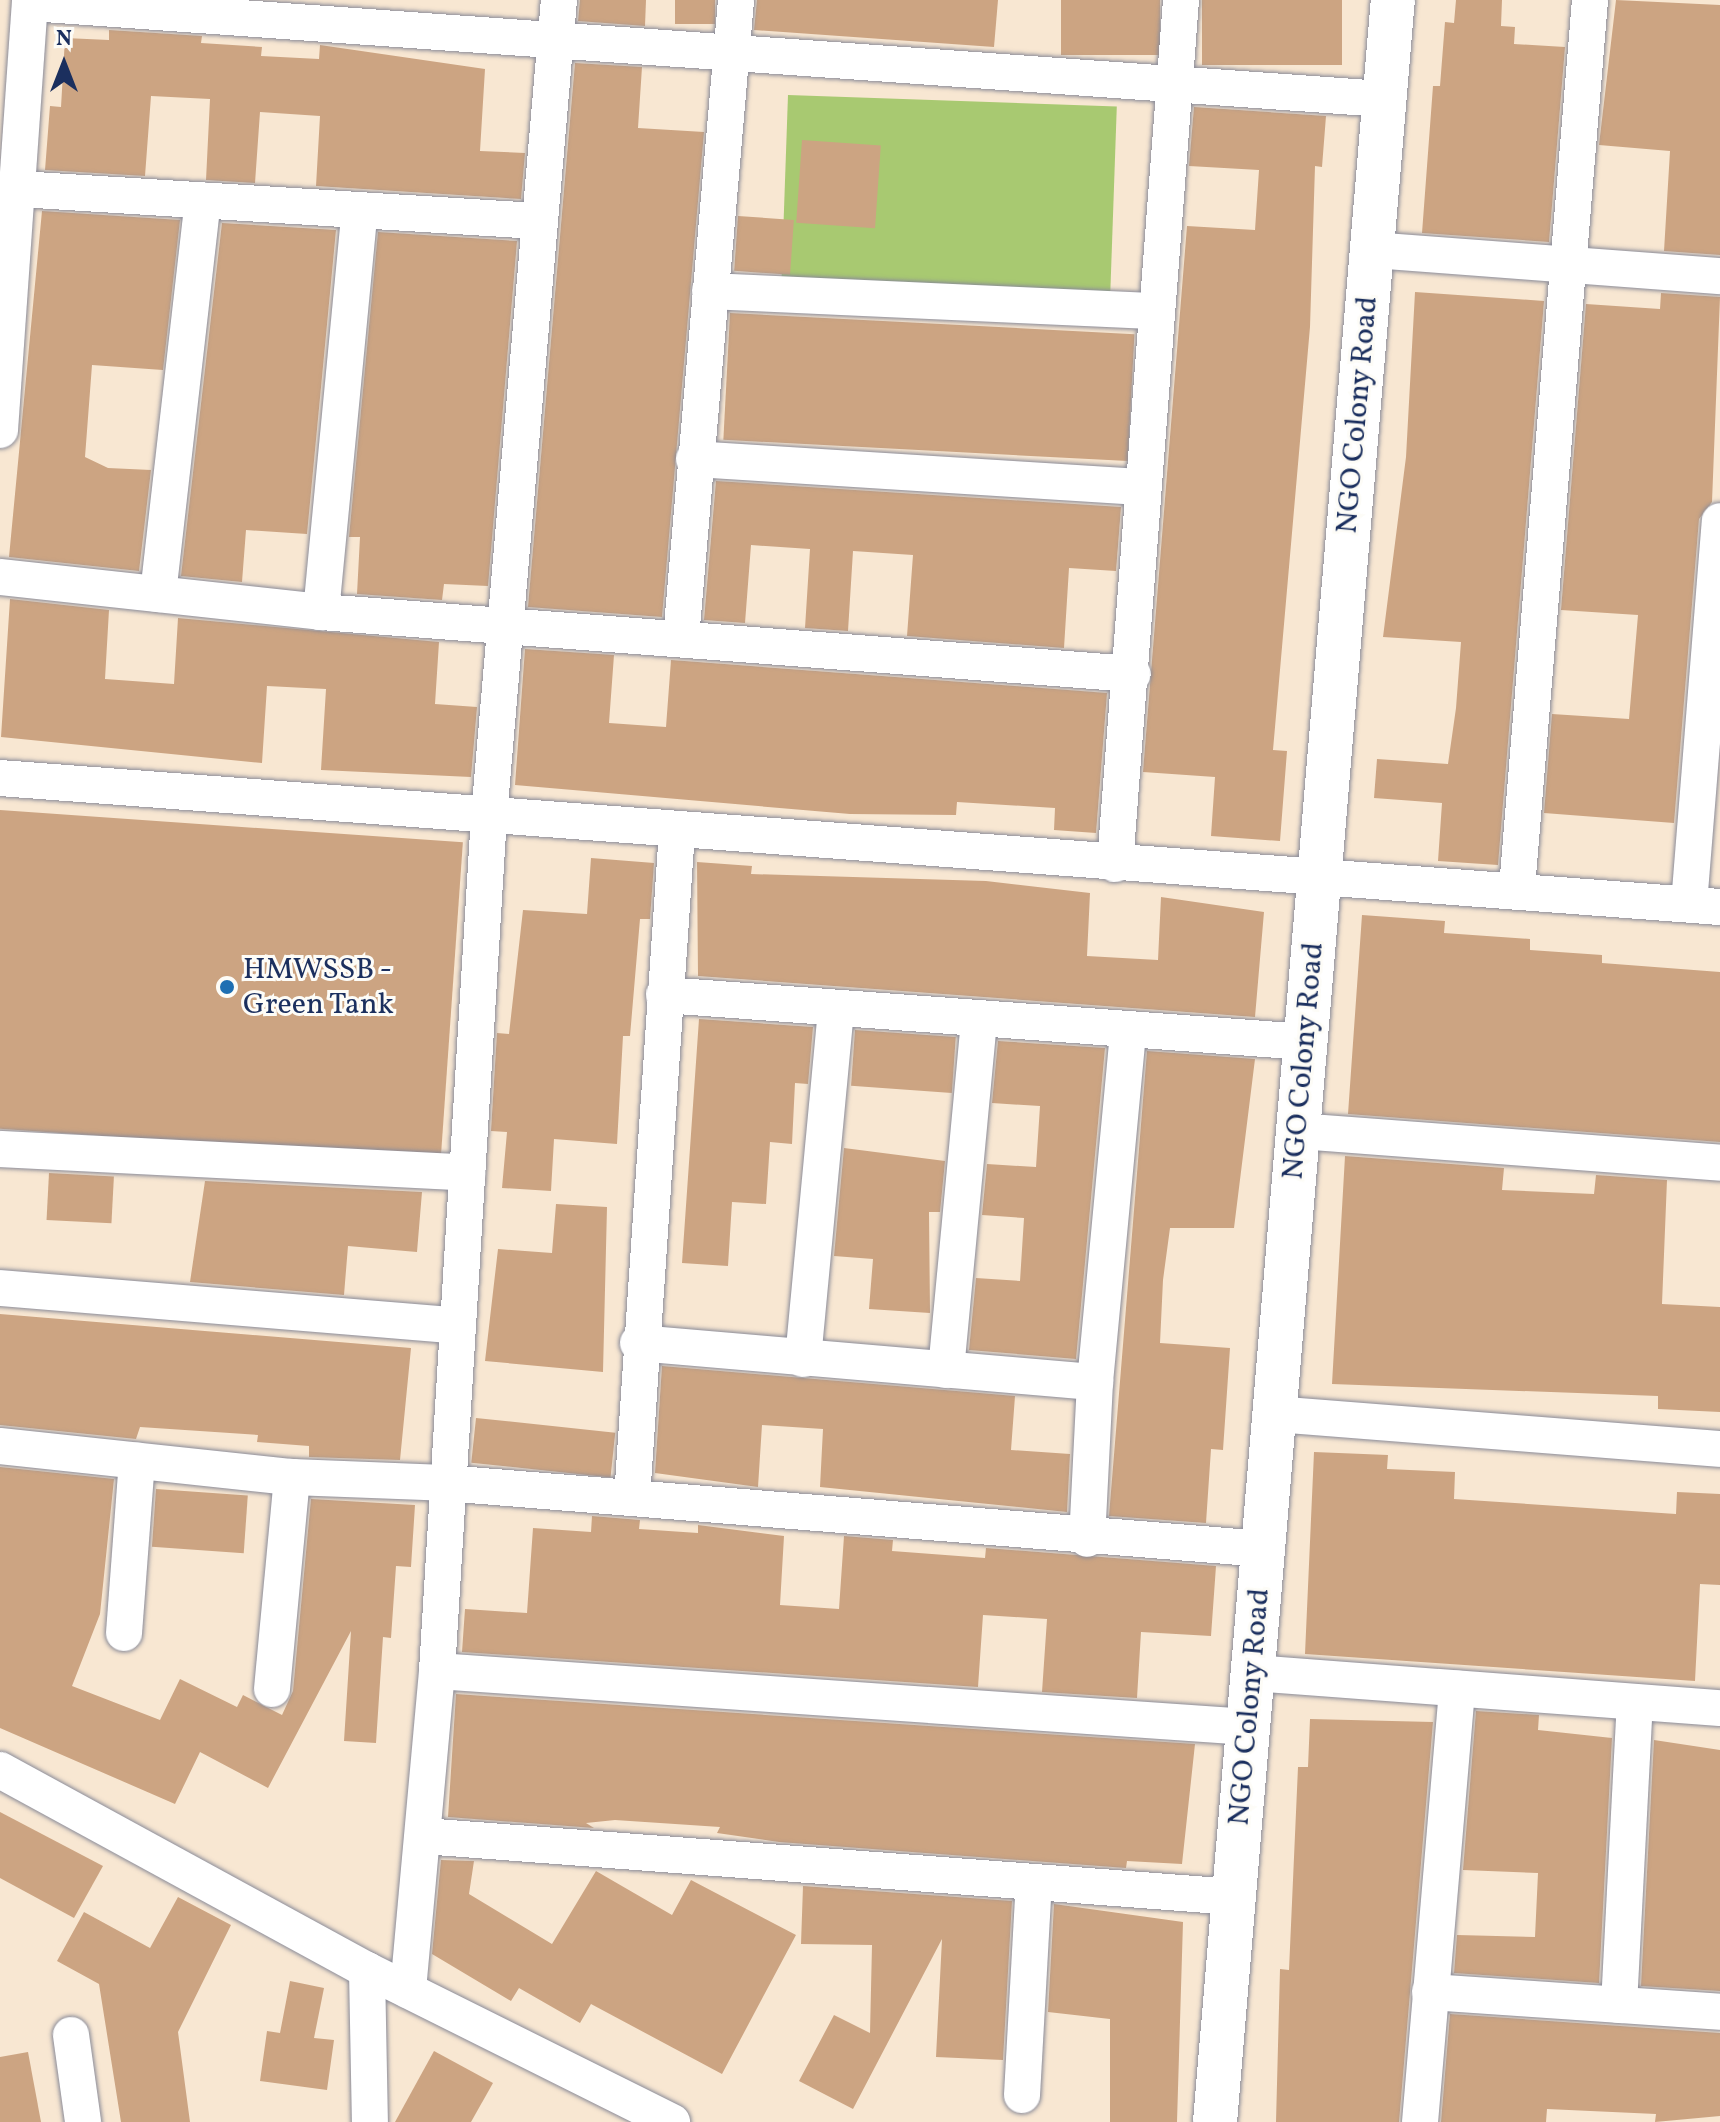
<!DOCTYPE html>
<style>
body{margin:0}
#map{position:relative;width:1720px;height:2122px;overflow:hidden;background:#f8e7d2;font-family:Vollkorn,serif}
div>[style]{position:absolute}
.green>*{inset:0;background:#a8c971;transform-origin:0 0}
.building>*{inset:0;background:#cca482;transform-origin:0 0}
.roads{filter:drop-shadow(0 0 2px #8a8b98) drop-shadow(0 0 2px #8a8b98)}
.minor>*{height:36px;margin:-18px;padding:0 18px;transform-origin:18px;border-radius:18px;background:#fff}
.tertiary>*{height:44px;margin:-22px;padding:0 22px;transform-origin:22px;border-radius:22px;background:#fff}
.dots>*{width:22px;height:22px;translate:-50% -50%;box-sizing:border-box;border:4px solid #fdfcf7;border-radius:50%}
span{translate:-50% -50%;white-space:nowrap;text-align:center;line-height:1.15;-webkit-text-stroke:6px #fdfcf7;paint-order:stroke}
.street-label{font-size:30px;color:#1b2f5e}
.poi-label{font-size:30px;color:#1b2f5e}
.left{translate:0 -50%;text-align:left}
.north{position:absolute;left:24px;top:24px;width:80px;height:80px;-webkit-text-stroke:6px #fdfcf7;paint-order:stroke;rotate:0deg;font-size:22px;font-weight:700;line-height:32px;text-align:center;color:#1b2f5e}
.north::after{content:'';display:block;margin:auto;width:28px;height:36px;background:#1b2f5e;clip-path:polygon(50% 0,100% 100%,50% 72%,0 100%)}
</style>
<div id="map">
<div class="green">
<div style="left:788px;top:95px;width:329px;height:185px;rotate:2deg"></div>
</div>
<div class="building">
<div style="clip-path:polygon(580px 0,646px 0,645px 26px,578px 21px)"></div>
<div style="left:675px;top:0;width:40px;height:24px"></div>
<div style="clip-path:polygon(757px 0,998px 0,994px 47px,754px 30px)"></div>
<div style="left:1061px;top:0;width:99px;height:55px"></div>
<div style="left:1202px;top:0;width:140px;height:65px"></div>
<div style="clip-path:polygon(1456px 0,1502px 0,1501px 26px,1515px 27px,1514px 44px,1565px 47px,1549px 242px,1422px 233px,1433px 86px,1440px 86px,1445px 22px,1454px 23px)"></div>
<div style="clip-path:polygon(1616px 0,1720px 5px,1720px 255px,1664px 251px,1670px 151px,1599px 145px)"></div>
<div style="clip-path:polygon(109px 30px,202px 36px,201px 43px,262px 47px,261px 56px,319px 59px,320px 45px,485px 69px,480px 151px,525px 153px,521px 199px,316px 186px,320px 116px,260px 112px,255px 183px,206px 180px,210px 99px,151px 96px,145px 176px,45px 170px,50px 106px,61px 107px,65px 38px,109px 40px)"></div>
<div style="clip-path:polygon(575px 63px,642px 67px,638px 128px,704px 132px,662px 617px,528px 607px)"></div>
<div style="clip-path:polygon(1194px 107px,1326px 116px,1322px 167px,1315px 166px,1310px 327px,1273px 750px,1287px 751px,1280px 841px,1211px 836px,1215px 777px,1143px 772px,1187px 226px,1255px 230px,1259px 170px,1189px 166px)"></div>
<div style="left:802px;top:140px;width:79px;height:83px;rotate:4deg"></div>
<div style="clip-path:polygon(42px 211px,180px 220px,163px 370px,92px 365px,85px 457px,108px 468px,151px 470px,139px 571px,9px 557px)"></div>
<div style="left:738px;top:216px;width:56px;height:55px;rotate:4deg"></div>
<div style="clip-path:polygon(222px 223px,336px 230px,307px 534px,246px 530px,242px 582px,181px 576px)"></div>
<div style="clip-path:polygon(378px 232px,517px 241px,488px 586px,444px 584px,442px 600px,357px 594px,360px 537px,349px 537px)"></div>
<div style="clip-path:polygon(1415px 292px,1544px 301px,1498px 865px,1438px 861px,1442px 803px,1374px 798px,1377px 759px,1448px 764px,1456px 708px,1461px 642px,1383px 637px,1406px 457px)"></div>
<div style="clip-path:polygon(1661px 293px,1720px 297px,1712px 502px,1699px 519px,1674px 823px,1544px 813px,1552px 714px,1629px 719px,1638px 615px,1561px 610px,1586px 304px,1660px 309px)"></div>
<div style="left:730px;top:313px;width:405px;height:127px;rotate:3deg"></div>
<div style="clip-path:polygon(716px 481px,1121px 507px,1116px 571px,1069px 568px,1064px 648px,907px 636px,913px 555px,853px 551px,848px 631px,805px 628px,810px 549px,751px 545px,745px 623px,704px 620px)"></div>
<div style="clip-path:polygon(10px 599px,109px 610px,105px 679px,174px 684px,178px 618px,439px 642px,435px 704px,477px 707px,471px 777px,321px 770px,326px 689px,267px 686px,262px 763px,1px 737px)"></div>
<div style="clip-path:polygon(525px 649px,614px 655px,609px 723px,666px 727px,671px 660px,1107px 693px,1096px 833px,1054px 830px,1055px 808px,957px 802px,956px 815px,850px 814px,515px 785px)"></div>
<div style="left:0;top:810px;width:464px;height:318px;rotate:4deg"></div>
<div style="clip-path:polygon(591px 858px,654px 863px,650px 919px,640px 919px,630px 1036px,623px 1036px,617px 1144px,554px 1139px,551px 1191px,502px 1188px,507px 1132px,491px 1131px,497px 1033px,509px 1034px,523px 910px,587px 914px)"></div>
<div style="clip-path:polygon(697px 862px,752px 866px,751px 874px,986px 881px,1090px 893px,1087px 956px,1158px 960px,1161px 897px,1264px 912px,1255px 1017px,698px 976px)"></div>
<div style="clip-path:polygon(1362px 915px,1445px 921px,1444px 933px,1530px 939px,1530px 950px,1602px 955px,1602px 963px,1720px 972px,1720px 1142px,1348px 1114px)"></div>
<div style="clip-path:polygon(699px 1019px,813px 1027px,808px 1084px,795px 1083px,792px 1144px,770px 1142px,766px 1204px,732px 1202px,728px 1266px,682px 1263px)"></div>
<div style="left:855px;top:1030px;width:101px;height:56px;rotate:4deg"></div>
<div style="clip-path:polygon(998px 1041px,1105px 1048px,1076px 1359px,969px 1350px,976px 1278px,1020px 1281px,1024px 1218px,982px 1215px,987px 1164px,1036px 1167px,1040px 1106px,992px 1103px)"></div>
<div style="clip-path:polygon(1147px 1051px,1255px 1059px,1234px 1228px,1170px 1228px,1163px 1280px,1160px 1343px,1230px 1348px,1223px 1450px,1211px 1449px,1206px 1523px,1109px 1516px)"></div>
<div style="clip-path:polygon(844px 1148px,945px 1161px,940px 1212px,929px 1212px,930px 1313px,869px 1309px,873px 1259px,834px 1256px)"></div>
<div style="clip-path:polygon(1345px 1156px,1504px 1168px,1502px 1190px,1594px 1194px,1596px 1175px,1667px 1180px,1662px 1304px,1720px 1307px,1720px 1412px,1658px 1409px,1658px 1396px,1332px 1384px)"></div>
<div style="left:49px;top:1173px;width:65px;height:47px;rotate:3deg"></div>
<div style="clip-path:polygon(205px 1181px,422px 1192px,417px 1252px,348px 1246px,344px 1295px,190px 1282px)"></div>
<div style="clip-path:polygon(556px 1204px,607px 1207px,603px 1372px,485px 1361px,498px 1249px,552px 1253px)"></div>
<div style="clip-path:polygon(0 1314px,411px 1348px,400px 1460px,309px 1457px,309px 1446px,257px 1442px,258px 1435px,140px 1427px,136px 1439px,0 1425px)"></div>
<div style="clip-path:polygon(662px 1366px,1015px 1396px,1011px 1450px,1070px 1454px,1067px 1512px,820px 1487px,823px 1429px,762px 1425px,758px 1487px,655px 1473px)"></div>
<div style="left:476px;top:1418px;width:140px;height:45px;rotate:6deg"></div>
<div style="clip-path:polygon(1314px 1452px,1388px 1455px,1387px 1469px,1455px 1472px,1454px 1499px,1676px 1514px,1677px 1492px,1720px 1494px,1720px 1585px,1700px 1584px,1695px 1681px,1305px 1654px)"></div>
<div style="clip-path:polygon(0 1467px,114px 1479px,100px 1614px,72px 1686px,160px 1720px,180px 1679px,237px 1707px,243px 1695px,282px 1715px,293px 1691px,311px 1499px,415px 1505px,411px 1567px,396px 1566px,391px 1638px,383px 1637px,376px 1743px,344px 1741px,351px 1631px,268px 1788px,200px 1752px,175px 1804px,0 1728px)"></div>
<div style="left:156px;top:1489px;width:92px;height:58px;rotate:4deg"></div>
<div style="clip-path:polygon(592px 1516px,640px 1520px,639px 1529px,698px 1533px,698px 1525px,784px 1536px,780px 1605px,839px 1609px,844px 1536px,893px 1540px,892px 1551px,985px 1558px,986px 1548px,1216px 1566px,1211px 1636px,1141px 1632px,1137px 1698px,1042px 1692px,1047px 1619px,983px 1615px,978px 1687px,462px 1652px,465px 1609px,527px 1613px,533px 1528px,591px 1532px)"></div>
<div style="clip-path:polygon(456px 1694px,1195px 1744px,1182px 1864px,1127px 1861px,1126px 1868px,779px 1842px,717px 1833px,720px 1827px,615px 1820px,586px 1823px,594px 1828px,448px 1817px)"></div>
<div style="clip-path:polygon(1476px 1711px,1539px 1715px,1538px 1730px,1612px 1738px,1599px 1983px,1454px 1973px,1457px 1935px,1535px 1937px,1538px 1873px,1463px 1870px)"></div>
<div style="clip-path:polygon(1310px 1719px,1433px 1722px,1399px 2122px,1276px 2122px,1280px 1969px,1289px 1970px,1298px 1767px,1308px 1767px)"></div>
<div style="clip-path:polygon(1654px 1740px,1720px 1750px,1720px 1991px,1641px 1986px)"></div>
<div style="clip-path:polygon(0 1812px,103px 1866px,74px 1918px,0 1878px)"></div>
<div style="clip-path:polygon(441px 1860px,474px 1861px,469px 1894px,552px 1944px,596px 1871px,672px 1915px,691px 1880px,796px 1935px,722px 2074px,591px 2004px,580px 2023px,519px 1988px,511px 2001px,432px 1954px)"></div>
<div style="clip-path:polygon(803px 1886px,1012px 1901px,1003px 2060px,936px 2057px,942px 1939px,853px 2109px,799px 2081px,834px 2015px,870px 2033px,872px 1945px,801px 1944px)"></div>
<div style="clip-path:polygon(178px 1897px,231px 1925px,178px 2032px,190px 2122px,121px 2122px,99px 1984px,57px 1961px,84px 1912px,150px 1948px)"></div>
<div style="clip-path:polygon(1054px 1904px,1183px 1922px,1177px 2122px,1110px 2122px,1110px 2019px,1048px 2012px)"></div>
<div style="clip-path:polygon(290px 1981px,324px 1988px,314px 2038px,334px 2040px,327px 2090px,260px 2081px,267px 2031px,280px 2033px)"></div>
<div style="clip-path:polygon(1450px 2014px,1720px 2033px,1720px 2116px,1655px 2122px,1656px 2114px,1547px 2109px,1546px 2122px,1441px 2122px)"></div>
<div style="clip-path:polygon(434px 2051px,493px 2083px,471px 2122px,395px 2122px)"></div>
<div style="clip-path:polygon(28px 2052px,41px 2122px,0 2122px,0 2057px)"></div>
</div>
<div class="roads">
<div class="minor">
<div style="left:30px;top:3px;width:1357px;rotate:4.06deg"></div>
<div style="left:19px;top:189px;width:519px;rotate:3.54deg"></div>
<div style="left:1372px;top:250px;width:349px;rotate:4.3deg"></div>
<div style="left:710px;top:291px;width:446px;rotate:2.6deg"></div>
<div style="left:0;top:430px;width:431px;rotate:-86deg"></div>
<div style="left:694px;top:459px;width:449px;rotate:3.6deg"></div>
<div style="left:0;top:577px;width:323px;rotate:6.2deg"></div>
<div style="left:321px;top:612px;width:814px;rotate:4.37deg"></div>
<div style="left:158px;top:594px;width:396px;rotate:-83.5deg"></div>
<div style="left:321px;top:612px;width:399px;rotate:-84.5deg"></div>
<div style="left:681px;top:638px;width:640px;rotate:-85.07deg"></div>
<div style="left:0;top:778px;width:1725px;rotate:4.29deg"></div>
<div style="left:1115px;top:864px;width:867px;rotate:-85.63deg"></div>
<div style="left:1517px;top:888px;width:891px;rotate:-85.3deg"></div>
<div style="left:1689px;top:904px;width:384px;rotate:-85.4deg"></div>
<div style="left:664px;top:995px;width:643px;rotate:4.19deg"></div>
<div style="left:1298px;top:1131px;width:423px;rotate:4.3deg"></div>
<div style="left:0;top:1149px;width:468px;rotate:2.9deg"></div>
<div style="left:0;top:1288px;width:455px;rotate:4.7deg"></div>
<div style="left:638px;top:1343px;width:459px;rotate:4.9deg"></div>
<div style="left:1095px;top:1382px;width:157px;rotate:92.9deg"></div>
<div style="left:803px;top:1359px;width:349px;rotate:-84.6deg"></div>
<div style="left:946px;top:1370px;width:352px;rotate:-84.6deg"></div>
<div style="left:1095px;top:1382px;width:354px;rotate:-84.6deg"></div>
<div style="left:1275px;top:1414px;width:446px;rotate:4.5deg"></div>
<div style="left:0;top:1446px;width:294px;rotate:6.1deg"></div>
<div style="left:292px;top:1477px;width:153px;rotate:2.2deg"></div>
<div style="left:445px;top:1483px;width:821px;rotate:4.61deg"></div>
<div style="left:632px;top:1498px;width:669px;rotate:-86.14deg"></div>
<div style="left:124px;top:1633px;width:173px;rotate:-85.7deg"></div>
<div style="left:437px;top:1671px;width:813px;rotate:3.95deg"></div>
<div style="left:1253px;top:1673px;width:468px;rotate:4.3deg"></div>
<div style="left:272px;top:1689px;width:213px;rotate:-84.6deg"></div>
<div style="left:0;top:1770px;width:418px;rotate:28.6deg"></div>
<div style="left:367px;top:1970px;width:341px;rotate:26.5deg"></div>
<div style="left:423px;top:1836px;width:813px;rotate:4.3deg"></div>
<div style="left:367px;top:1970px;width:152px;rotate:88.9deg"></div>
<div style="left:408px;top:1990px;width:320px;rotate:-84.8deg"></div>
<div style="left:437px;top:1671px;width:857px;rotate:-86.52deg"></div>
<div style="left:489px;top:816px;width:819px;rotate:-85.1deg"></div>
<div style="left:1430px;top:1992px;width:291px;rotate:3.9deg"></div>
<div style="left:1619px;top:2005px;width:303px;rotate:-87deg"></div>
<div style="left:71px;top:2035px;width:88px;rotate:82.1deg"></div>
<div style="left:1022px;top:2095px;width:212px;rotate:-86.8deg"></div>
<div style="left:1420px;top:2122px;width:435px;rotate:-85.1deg"></div>
</div>
<div class="tertiary">
<div style="left:1215px;top:2122px;width:2129px;rotate:-85.21deg"></div>
</div>
</div>
<div class="dots">
<div style="left:227px;top:987px;background:#1f6fb2"></div>
</div>
<div class="street-label">
<span style="left:1358px;top:415px;rotate:-85deg">NGO Colony Road</span>
<span style="left:1304px;top:1061px;rotate:-85deg">NGO Colony Road</span>
<span style="left:1250px;top:1707px;rotate:-85deg">NGO Colony Road</span>
</div>
<div class="poi-label">
<span class="left" style="left:243px;top:987px">HMWSSB -<br>Green Tank</span>
</div>
<div class="north">N</div>
</div>
